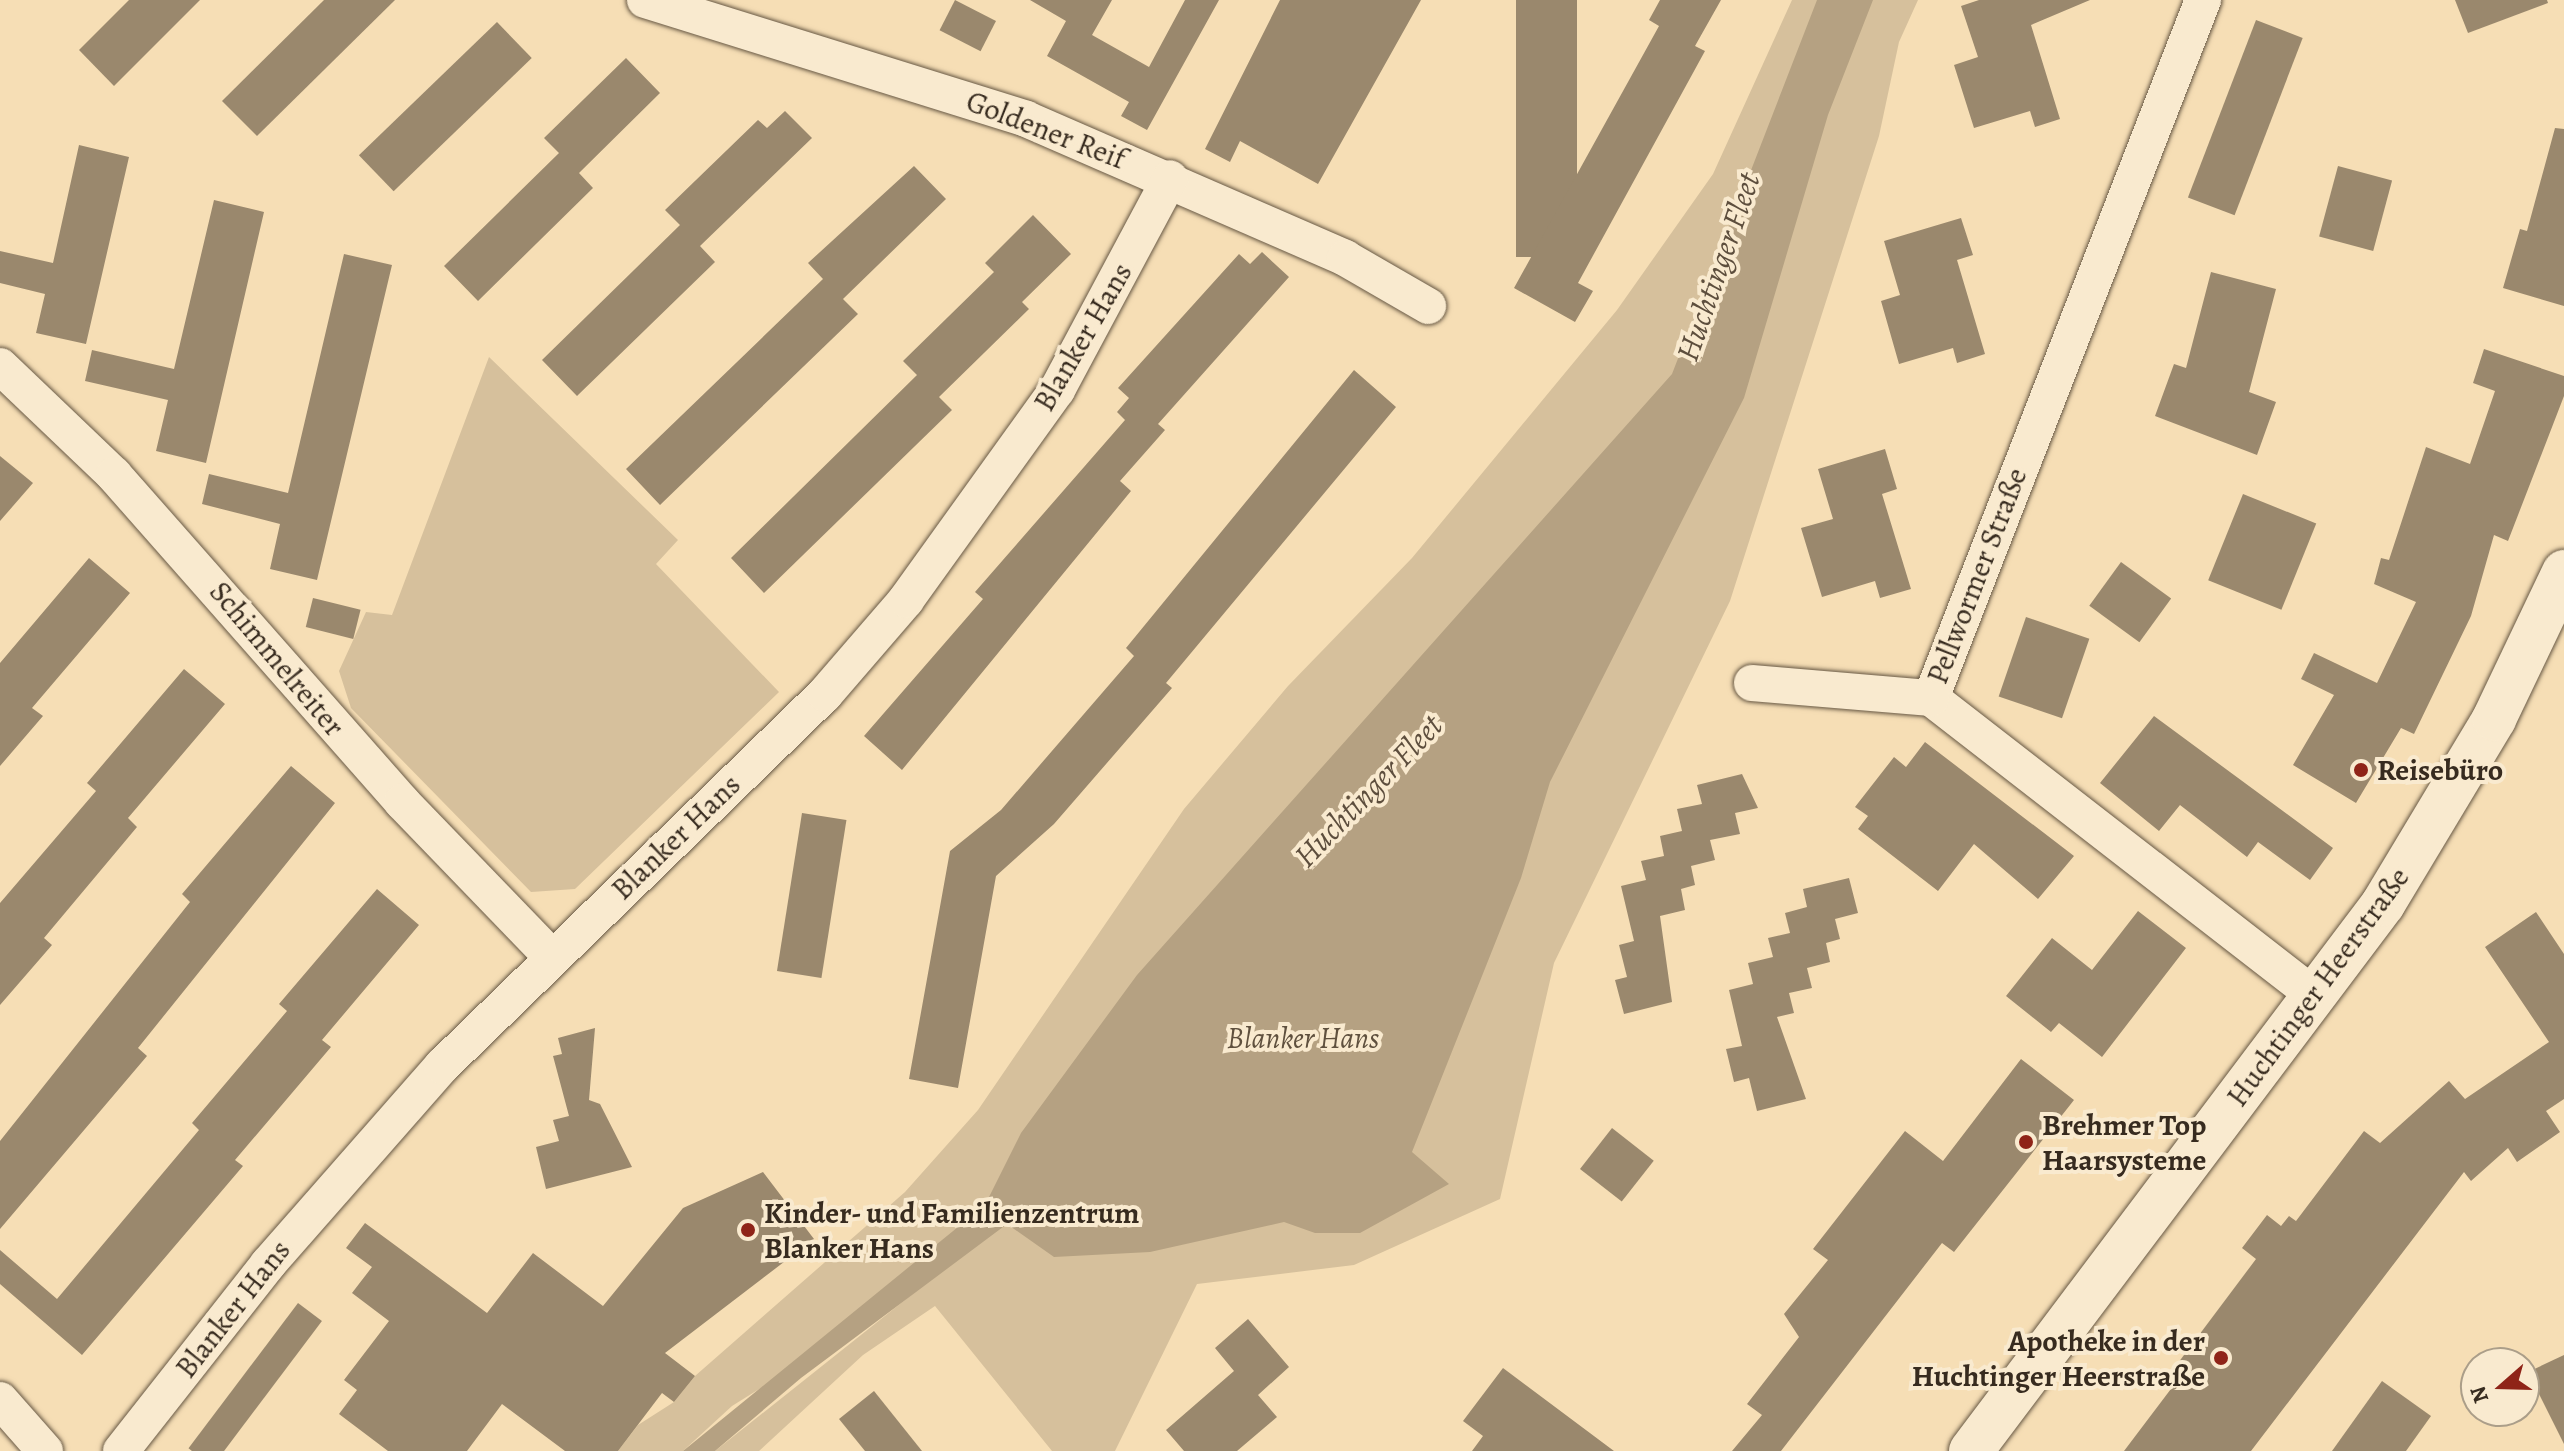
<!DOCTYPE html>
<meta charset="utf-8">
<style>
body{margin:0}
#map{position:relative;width:2564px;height:1451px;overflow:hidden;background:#f6deb5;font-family:Alegreya,serif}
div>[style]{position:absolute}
.green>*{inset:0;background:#d6c09c}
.water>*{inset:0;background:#b5a182}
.building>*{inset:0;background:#9a886d;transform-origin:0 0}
.roads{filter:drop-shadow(0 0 2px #675844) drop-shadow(0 0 2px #675844)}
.minor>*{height:36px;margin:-18px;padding:0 18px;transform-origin:18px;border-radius:18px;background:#f9eacf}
.secondary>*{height:44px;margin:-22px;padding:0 22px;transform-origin:22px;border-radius:22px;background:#f9eacf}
.dots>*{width:22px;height:22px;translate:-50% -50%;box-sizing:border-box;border:4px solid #f9eacf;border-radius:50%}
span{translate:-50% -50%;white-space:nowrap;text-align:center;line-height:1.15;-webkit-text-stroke:8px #f9eacf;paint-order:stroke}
.street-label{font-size:30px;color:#372b1f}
.poi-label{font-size:30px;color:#372b1f;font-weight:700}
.left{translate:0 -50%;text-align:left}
.right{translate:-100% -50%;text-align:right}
.park-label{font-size:30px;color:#5f503e;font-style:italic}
.water-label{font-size:32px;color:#5d4e3d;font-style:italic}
.north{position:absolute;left:2460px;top:1347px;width:80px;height:80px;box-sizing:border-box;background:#f9eacf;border:2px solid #ab9e89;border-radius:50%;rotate:250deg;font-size:22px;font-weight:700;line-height:32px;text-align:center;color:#372b1f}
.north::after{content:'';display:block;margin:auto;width:28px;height:36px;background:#8f2418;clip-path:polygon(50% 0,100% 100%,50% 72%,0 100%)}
</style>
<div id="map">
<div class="green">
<div style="clip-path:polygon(1792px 0,1918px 0,1899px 42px,1879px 136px,1730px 601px,1554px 963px,1500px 1199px,1354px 1265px,1197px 1284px,1115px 1451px,1052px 1451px,935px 1306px,863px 1355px,759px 1451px,715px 1451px,920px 1288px,732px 1406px,683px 1451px,618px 1451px,638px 1425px,674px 1402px,695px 1376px,905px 1192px,978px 1110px,1184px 809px,1288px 686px,1412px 558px,1617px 310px,1713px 174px)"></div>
<div style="clip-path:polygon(489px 357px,678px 540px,656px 564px,779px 692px,575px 889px,531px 892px,351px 708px,339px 671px,366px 612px,392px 615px)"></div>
</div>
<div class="water">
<div style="clip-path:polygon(1817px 0,1873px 0,1828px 115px,1744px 398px,1550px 782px,1521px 878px,1412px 1152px,1449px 1184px,1360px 1233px,1315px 1233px,1284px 1222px,1150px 1252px,1054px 1257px,1007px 1224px,801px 1378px,715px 1451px,683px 1451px,985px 1205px,1021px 1133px,1137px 975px,1672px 374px)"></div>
</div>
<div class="building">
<div style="clip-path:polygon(129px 0,200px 0,114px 86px,79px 50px)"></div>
<div style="clip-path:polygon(324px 0,395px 0,257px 136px,222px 101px)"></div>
<div style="left:955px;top:0;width:46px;height:34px;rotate:27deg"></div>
<div style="clip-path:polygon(1030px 0,1112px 0,1092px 35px,1149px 67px,1185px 0,1219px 0,1147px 130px,1121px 116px,1129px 102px,1047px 56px,1066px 21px)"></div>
<div style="clip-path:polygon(1280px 0,1421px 0,1318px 184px,1240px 141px,1230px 162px,1205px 149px)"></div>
<div style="left:1516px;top:0;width:61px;height:257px"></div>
<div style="clip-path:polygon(1660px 0,1721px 0,1695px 46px,1705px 51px,1578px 283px,1593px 291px,1575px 322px,1514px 288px,1659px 26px,1649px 20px)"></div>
<div style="clip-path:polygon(1979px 0,2090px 0,2031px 25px,2060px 119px,2035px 127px,2030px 111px,1974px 128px,1954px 65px,1978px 57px,1961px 6px)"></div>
<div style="clip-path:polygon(2455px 0,2547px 0,2548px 3px,2468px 33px)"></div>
<div style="left:2256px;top:20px;width:50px;height:190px;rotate:21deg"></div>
<div style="left:497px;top:22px;width:50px;height:192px;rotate:46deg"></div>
<div style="clip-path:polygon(626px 58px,660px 93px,579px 173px,593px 188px,478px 301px,444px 266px,559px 153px,544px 138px)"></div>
<div style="clip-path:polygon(785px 111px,812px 138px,700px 246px,715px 262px,577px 396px,542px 360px,680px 225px,665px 210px,758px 120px,767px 128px)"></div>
<div style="clip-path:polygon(2555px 128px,2564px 129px,2564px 306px,2503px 288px,2520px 229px,2527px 231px)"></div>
<div style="clip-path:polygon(79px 145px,129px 157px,86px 344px,36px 333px,45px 294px,0 283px,0 251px,53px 263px)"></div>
<div style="clip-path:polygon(914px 166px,946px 199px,843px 299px,858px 314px,660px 505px,626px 469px,823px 279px,808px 263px)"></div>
<div style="left:2338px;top:166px;width:56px;height:73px;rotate:15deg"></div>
<div style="clip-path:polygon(214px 200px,264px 212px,206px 463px,156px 451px,168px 400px,85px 381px,92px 350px,174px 369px)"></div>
<div style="clip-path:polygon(1033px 215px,1071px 254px,1022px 302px,1029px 309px,939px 397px,952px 410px,764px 593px,731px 558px,917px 375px,903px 361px,994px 272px,985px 263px)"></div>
<div style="clip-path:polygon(1961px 218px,1973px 255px,1957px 260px,1985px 354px,1957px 363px,1953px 348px,1899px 364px,1881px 301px,1900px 295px,1884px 241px)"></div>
<div style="clip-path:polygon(1262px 252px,1289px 277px,1158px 424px,1165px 430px,1120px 481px,1131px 491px,902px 770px,864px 736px,983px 599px,975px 592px,1125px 420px,1117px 412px,1129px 398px,1118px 388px,1239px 254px,1250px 264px)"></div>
<div style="clip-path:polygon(344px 254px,392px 265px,317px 580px,270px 569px,280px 524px,202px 504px,209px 474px,288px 493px)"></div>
<div style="clip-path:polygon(2211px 272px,2276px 289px,2249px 392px,2276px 402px,2257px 455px,2155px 416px,2174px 364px,2186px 368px)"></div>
<div style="clip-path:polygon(2484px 349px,2564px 376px,2564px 396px,2508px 541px,2494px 535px,2471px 616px,2414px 734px,2401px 728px,2356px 803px,2293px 765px,2334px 695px,2301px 679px,2314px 653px,2377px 683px,2416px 602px,2374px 584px,2381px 558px,2389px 560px,2426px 447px,2470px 464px,2495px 391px,2473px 383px)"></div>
<div style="clip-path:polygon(1354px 370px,1396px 407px,1166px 683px,1172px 688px,1054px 824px,996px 876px,958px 1088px,909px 1079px,950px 851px,1001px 810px,1134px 656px,1126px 648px)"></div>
<div style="clip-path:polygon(1885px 449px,1897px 489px,1882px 494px,1911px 589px,1880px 598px,1875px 581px,1822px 597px,1801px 528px,1833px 519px,1818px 469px)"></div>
<div style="clip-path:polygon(0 456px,33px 483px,0 521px)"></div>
<div style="left:2243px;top:494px;width:79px;height:93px;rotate:22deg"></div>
<div style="clip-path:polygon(89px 558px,130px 593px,32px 708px,43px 716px,0 766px,0 663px)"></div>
<div style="left:2121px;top:562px;width:62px;height:54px;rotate:36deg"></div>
<div style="left:313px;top:598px;width:49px;height:30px;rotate:14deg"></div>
<div style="left:2026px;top:617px;width:67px;height:84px;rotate:19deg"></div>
<div style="clip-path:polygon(184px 669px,225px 704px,128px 818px,137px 827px,44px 938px,52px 945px,0 1005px,0 903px,96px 791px,87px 783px)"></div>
<div style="clip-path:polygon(2154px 716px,2333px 848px,2310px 880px,2258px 842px,2247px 857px,2180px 805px,2159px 831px,2100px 783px)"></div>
<div style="clip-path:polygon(1925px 742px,2074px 856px,2038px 899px,1974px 844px,1938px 891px,1858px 829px,1868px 816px,1855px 807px,1894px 757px,1906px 767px)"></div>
<div style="clip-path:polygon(291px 766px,335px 803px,138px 1048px,147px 1056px,0 1229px,0 1141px,190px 902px,182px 894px)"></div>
<div style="clip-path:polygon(1742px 774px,1758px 808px,1735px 813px,1740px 834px,1710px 840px,1715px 860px,1691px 866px,1695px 885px,1681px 889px,1685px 910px,1660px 916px,1672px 1002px,1624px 1014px,1615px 980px,1627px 977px,1619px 945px,1634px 941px,1621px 886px,1646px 880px,1641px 861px,1664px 856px,1660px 836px,1682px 831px,1677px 809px,1702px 804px,1697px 785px)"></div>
<div style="left:802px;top:813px;width:45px;height:160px;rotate:9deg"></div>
<div style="clip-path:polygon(1849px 878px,1858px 913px,1835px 919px,1840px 939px,1826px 943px,1830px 962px,1807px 968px,1812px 988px,1789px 993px,1794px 1013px,1777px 1017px,1806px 1099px,1757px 1111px,1749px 1078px,1734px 1082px,1726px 1049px,1742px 1046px,1729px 990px,1753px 984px,1748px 963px,1773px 957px,1768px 938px,1790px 933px,1785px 913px,1807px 907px,1803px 889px)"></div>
<div style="clip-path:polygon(377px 889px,419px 925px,322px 1040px,331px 1047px,235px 1160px,243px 1166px,82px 1355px,0 1284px,0 1250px,57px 1299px,199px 1130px,192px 1123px,287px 1011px,279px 1004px)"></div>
<div style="clip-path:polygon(2138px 911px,2186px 948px,2102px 1057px,2059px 1023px,2051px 1032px,2006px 996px,2052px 938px,2092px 970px)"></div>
<div style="clip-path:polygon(2536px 912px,2564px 954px,2564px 1099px,2546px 1111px,2560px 1132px,2517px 1162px,2508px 1148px,2471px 1181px,2464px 1172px,2251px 1451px,2124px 1451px,2186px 1369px,2178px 1363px,2256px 1259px,2242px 1248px,2267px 1215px,2281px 1226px,2289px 1216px,2296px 1221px,2364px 1131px,2380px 1143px,2449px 1081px,2465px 1099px,2549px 1042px,2485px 947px)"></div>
<div style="clip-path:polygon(595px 1028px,589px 1100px,600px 1104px,632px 1167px,546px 1189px,536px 1147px,559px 1141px,553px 1120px,569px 1116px,553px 1056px,562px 1054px,558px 1038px)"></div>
<div style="clip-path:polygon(2021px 1059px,2074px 1100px,1954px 1252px,1942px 1243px,1781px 1451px,1732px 1451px,1762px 1415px,1747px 1404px,1799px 1337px,1784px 1314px,1828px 1260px,1813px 1249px,1905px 1131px,1943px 1161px)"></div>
<div style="left:1612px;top:1128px;width:53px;height:52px;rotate:38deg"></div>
<div style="clip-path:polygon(763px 1172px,814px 1239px,665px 1353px,695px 1376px,674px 1402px,662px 1393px,618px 1451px,565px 1451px,502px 1404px,467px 1451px,388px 1451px,339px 1414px,357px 1390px,344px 1380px,389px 1321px,352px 1293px,372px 1267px,346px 1248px,365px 1223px,487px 1313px,533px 1253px,603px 1306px,683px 1208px)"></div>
<div style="left:298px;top:1303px;width:30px;height:182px;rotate:37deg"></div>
<div style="clip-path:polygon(1248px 1319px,1289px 1367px,1258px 1395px,1277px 1417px,1237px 1451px,1184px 1451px,1166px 1430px,1234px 1371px,1215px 1348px)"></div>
<div style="clip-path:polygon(2564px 1355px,2564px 1444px,2528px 1372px)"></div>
<div style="clip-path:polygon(1503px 1368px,1614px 1451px,1472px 1451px,1483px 1436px,1463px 1421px)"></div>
<div style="clip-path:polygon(2382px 1381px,2431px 1416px,2406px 1451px,2332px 1451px)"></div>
<div style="clip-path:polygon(874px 1391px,922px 1451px,865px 1451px,839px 1419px)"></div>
</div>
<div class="roads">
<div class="minor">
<div style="left:645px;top:0;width:399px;rotate:17.3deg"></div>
<div style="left:1026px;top:119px;width:348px;rotate:23.5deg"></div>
<div style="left:1345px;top:258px;width:96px;rotate:30deg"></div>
<div style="left:2203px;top:0;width:749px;rotate:111.29deg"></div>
<div style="left:1931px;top:698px;width:488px;rotate:37.8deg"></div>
<div style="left:0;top:366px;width:158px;rotate:43.7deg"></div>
<div style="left:114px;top:475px;width:436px;rotate:48.6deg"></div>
<div style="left:402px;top:802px;width:213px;rotate:46deg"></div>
<div style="left:1752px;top:683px;width:180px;rotate:4.8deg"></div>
<div style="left:0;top:1400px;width:68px;rotate:48.6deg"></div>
<div style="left:121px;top:1451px;width:238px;rotate:-51.8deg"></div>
<div style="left:268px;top:1264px;width:264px;rotate:-48.7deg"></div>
<div style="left:442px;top:1066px;width:534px;rotate:-44.17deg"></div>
<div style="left:825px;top:694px;width:124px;rotate:-49.2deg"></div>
<div style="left:906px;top:600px;width:259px;rotate:-54.3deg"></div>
<div style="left:1057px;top:390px;width:240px;rotate:-61.9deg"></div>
</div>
<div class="secondary">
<div style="left:1971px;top:1451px;width:685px;rotate:-53.01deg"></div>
<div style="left:2383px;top:904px;width:216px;rotate:-59deg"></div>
<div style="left:2494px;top:719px;width:163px;rotate:-64.5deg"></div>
</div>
</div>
<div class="dots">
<div style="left:2361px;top:770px;background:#8f2418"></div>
<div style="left:2026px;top:1142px;background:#8f2418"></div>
<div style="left:748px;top:1230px;background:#8f2418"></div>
<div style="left:2221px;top:1358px;background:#8f2418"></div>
</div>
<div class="street-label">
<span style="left:1046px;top:130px;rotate:21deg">Goldener Reif</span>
<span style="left:1083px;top:337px;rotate:-60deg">Blanker Hans</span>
<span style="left:1977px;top:576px;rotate:-69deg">Pellwormer Straße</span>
<span style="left:277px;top:659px;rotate:50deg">Schimmelreiter</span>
<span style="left:676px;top:837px;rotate:-44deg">Blanker Hans</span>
<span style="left:2318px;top:987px;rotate:-54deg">Huchtinger Heerstraße</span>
<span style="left:233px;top:1309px;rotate:-52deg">Blanker Hans</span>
</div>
<div class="poi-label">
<span class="left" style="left:2377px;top:770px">Reisebüro</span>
<span class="left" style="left:2042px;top:1142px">Brehmer Top<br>Haarsysteme</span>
<span class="left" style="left:764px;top:1230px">Kinder- und Familienzentrum<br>Blanker Hans</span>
<span class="right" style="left:2205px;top:1358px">Apotheke in der<br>Huchtinger Heerstraße</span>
</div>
<div class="park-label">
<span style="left:1303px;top:1038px">Blanker Hans</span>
</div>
<div class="water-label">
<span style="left:1718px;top:267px;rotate:-71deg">Huchtinger Fleet</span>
<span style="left:1368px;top:791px;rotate:-46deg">Huchtinger Fleet</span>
</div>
<div class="north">N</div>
</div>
